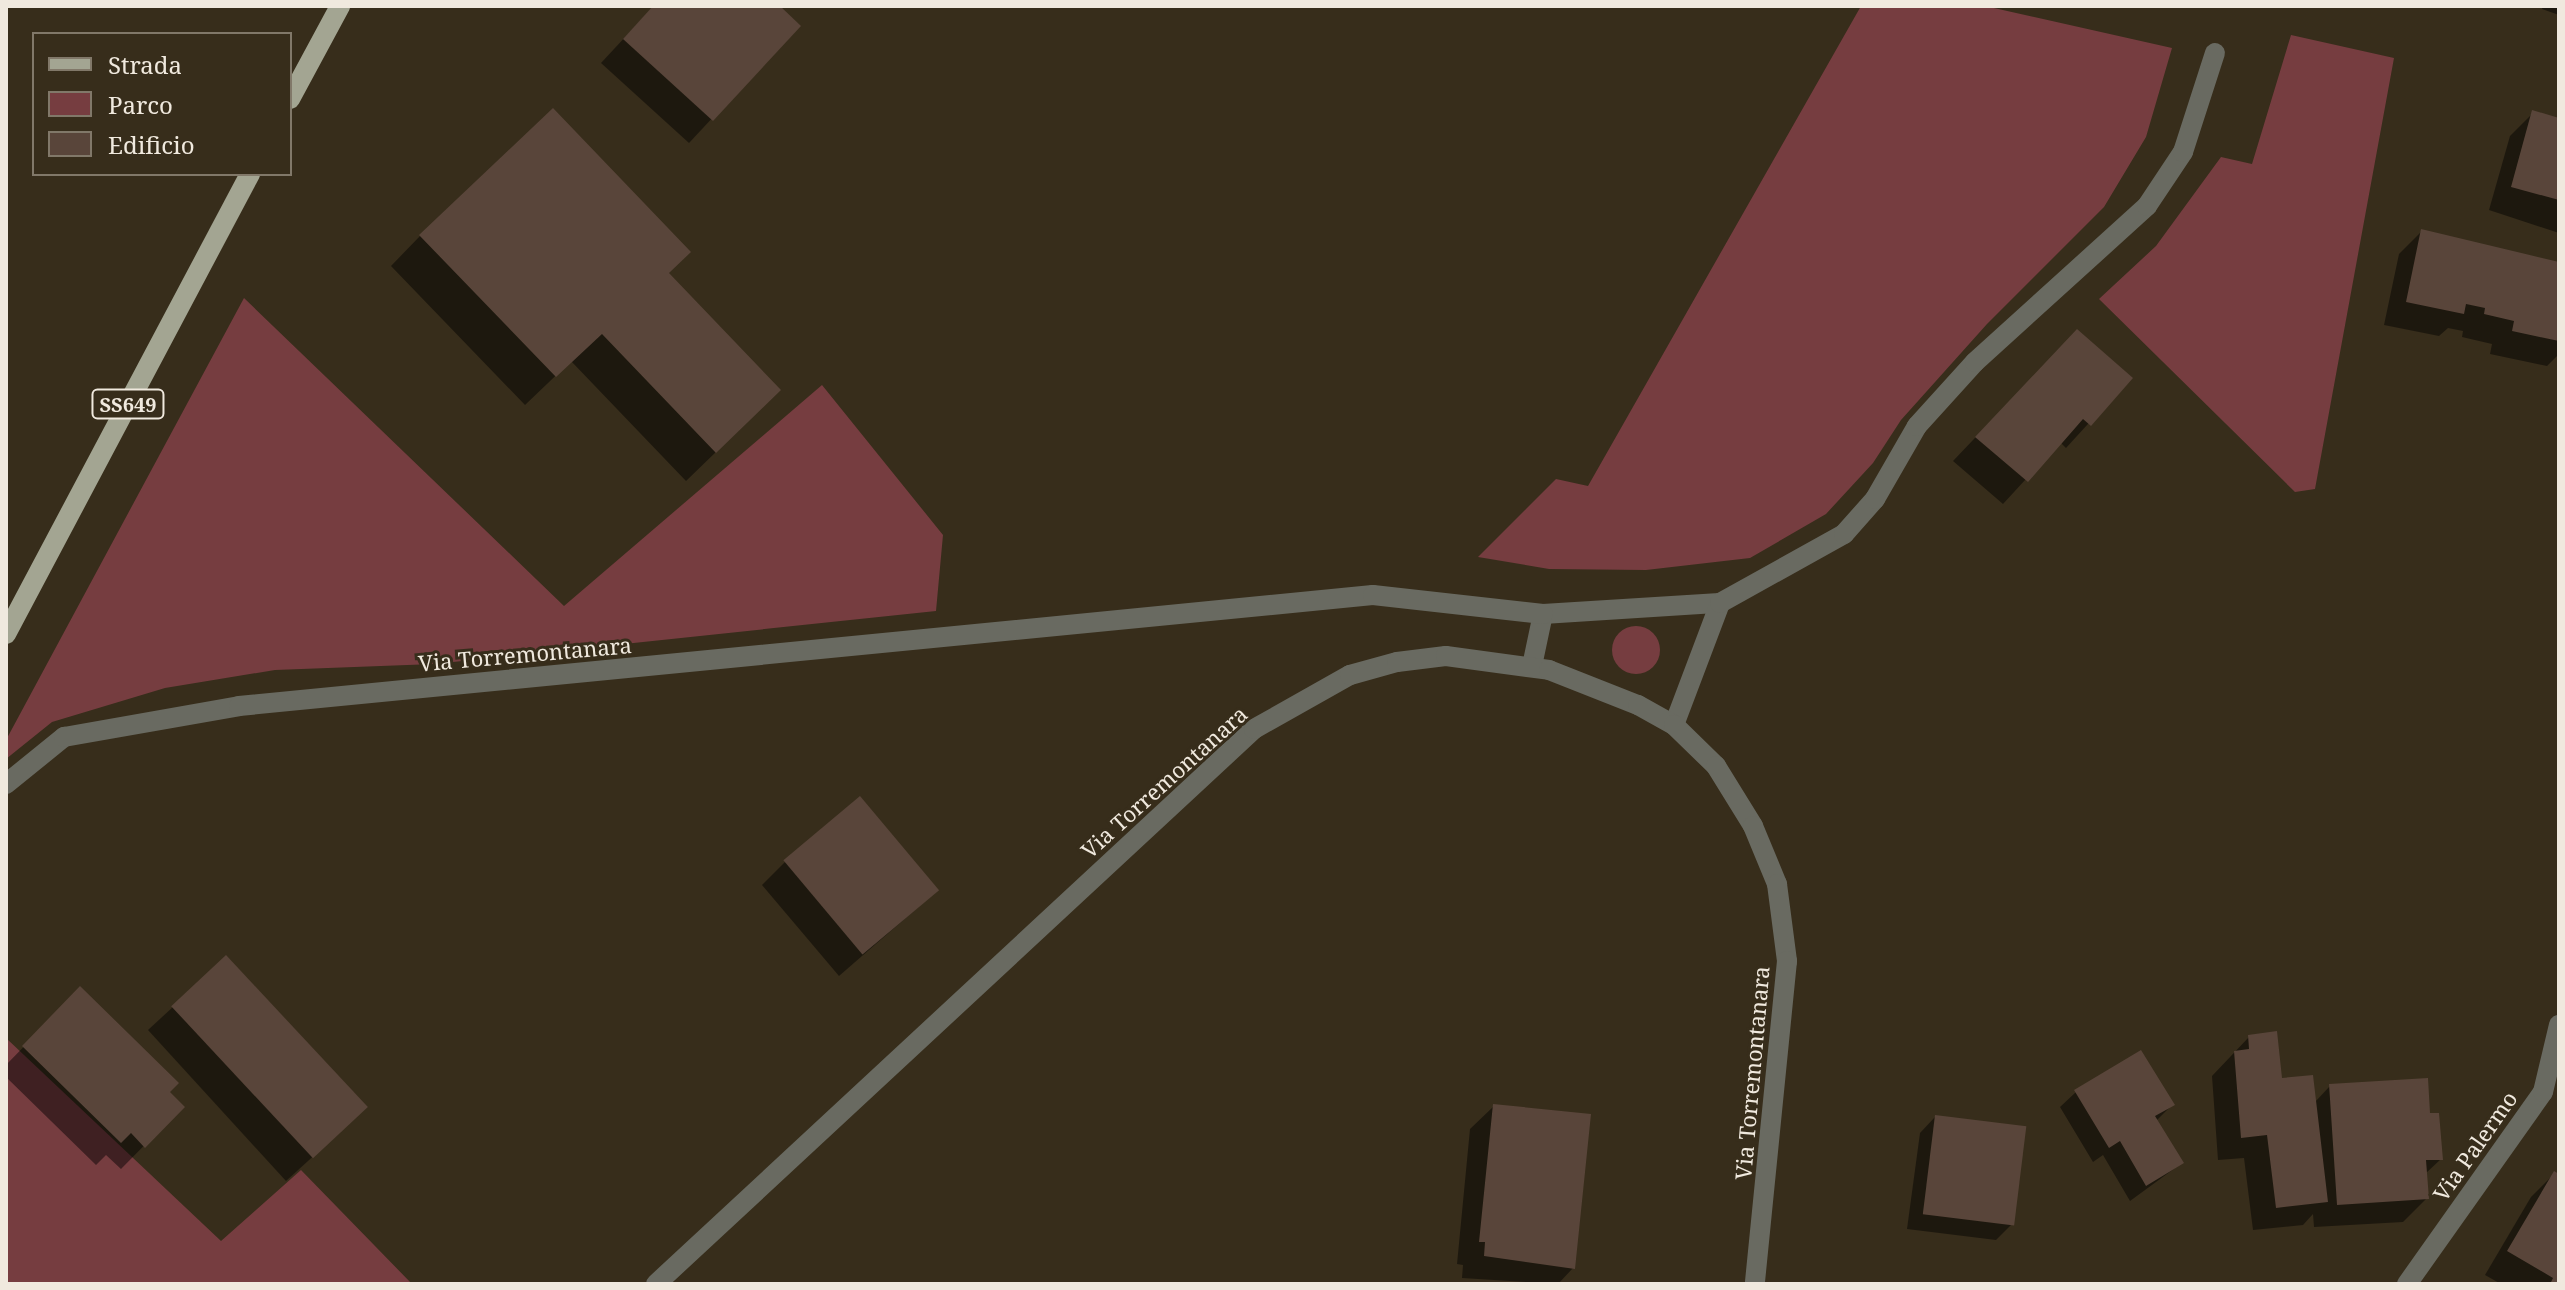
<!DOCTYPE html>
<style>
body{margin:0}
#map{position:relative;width:2565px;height:1290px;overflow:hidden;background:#372d1b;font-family:"Noto Serif",serif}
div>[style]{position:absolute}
.green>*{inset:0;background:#763d40}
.round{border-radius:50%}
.shadow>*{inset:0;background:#0007}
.building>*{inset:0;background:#59453a;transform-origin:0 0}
.minor>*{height:20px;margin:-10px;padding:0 10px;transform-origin:10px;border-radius:10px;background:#696a61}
.tertiary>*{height:20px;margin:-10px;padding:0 10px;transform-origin:10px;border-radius:10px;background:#696a61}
.primary>*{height:20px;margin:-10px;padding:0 10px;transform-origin:10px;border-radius:10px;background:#a3a592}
span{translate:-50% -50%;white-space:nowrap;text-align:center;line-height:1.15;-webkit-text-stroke:6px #372d1b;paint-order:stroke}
.shield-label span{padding:2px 6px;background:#372d1b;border:2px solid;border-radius:6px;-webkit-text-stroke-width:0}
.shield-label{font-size:20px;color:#f0e9de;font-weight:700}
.street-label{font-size:22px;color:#f0e9de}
.frame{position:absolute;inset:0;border:8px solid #f0e9de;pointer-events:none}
.legend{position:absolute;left:32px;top:32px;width:260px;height:144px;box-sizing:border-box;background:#372d1b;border:2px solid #817869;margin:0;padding:10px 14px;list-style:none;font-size:24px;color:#f0e9de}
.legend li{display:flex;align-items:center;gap:16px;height:40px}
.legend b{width:40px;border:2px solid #817869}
</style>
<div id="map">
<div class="green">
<div style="clip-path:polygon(1861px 6px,1985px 6px,2172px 48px,2146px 137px,2104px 207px,1987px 324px,1901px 420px,1873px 463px,1826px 514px,1750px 558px,1646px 570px,1549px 569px,1478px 557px,1556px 479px,1588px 486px)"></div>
<div style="clip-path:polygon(2291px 35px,2394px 58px,2315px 489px,2295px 492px,2099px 299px,2156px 246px,2221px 157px,2252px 164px)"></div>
<div style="clip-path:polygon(244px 298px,564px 606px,822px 385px,943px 535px,936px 611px,434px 664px,275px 670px,165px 688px,52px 722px,6px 759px,6px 740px)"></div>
<div class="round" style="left:1612px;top:626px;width:48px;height:48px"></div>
<div style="clip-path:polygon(6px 1038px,221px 1241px,301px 1170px,412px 1284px,6px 1284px)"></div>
</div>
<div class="shadow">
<div style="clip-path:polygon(654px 6px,777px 6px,798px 26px,689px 143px,601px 63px)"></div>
<div style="clip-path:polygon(2543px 6px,2559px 6px,2559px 15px,2542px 9px)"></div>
<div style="clip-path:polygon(2533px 113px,2559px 120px,2559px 233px,2489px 210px,2510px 136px)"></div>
<div style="clip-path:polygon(2422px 231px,2559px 264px,2559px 354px,2547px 366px,2490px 354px,2492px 344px,2462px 337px,2463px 331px,2448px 328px,2439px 336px,2384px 325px,2399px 254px)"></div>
<div style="clip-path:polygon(420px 236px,666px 273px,749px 420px,686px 481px,571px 361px,525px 405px,391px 266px)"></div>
<div style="clip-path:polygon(2054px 355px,2130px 378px,2066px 448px,2060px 442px,2003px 504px,1953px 461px)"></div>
<div style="clip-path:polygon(785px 862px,938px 890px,839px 976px,762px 885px)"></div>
<div style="clip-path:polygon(226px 958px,341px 1131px,286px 1181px,148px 1030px)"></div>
<div style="clip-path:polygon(80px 989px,182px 1107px,121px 1169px,106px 1155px,96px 1165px,6px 1077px,6px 1065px)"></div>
<div style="clip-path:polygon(2249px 1037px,2281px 1081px,2315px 1102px,2330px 1086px,2428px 1115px,2441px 1159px,2425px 1174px,2427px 1198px,2403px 1222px,2314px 1227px,2313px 1214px,2303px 1225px,2253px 1230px,2244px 1158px,2218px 1160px,2212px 1076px)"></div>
<div style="clip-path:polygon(2076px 1092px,2172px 1105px,2156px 1121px,2182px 1163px,2130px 1201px,2103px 1155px,2093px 1162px,2060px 1107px)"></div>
<div style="clip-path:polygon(1494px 1106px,1573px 1268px,1558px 1284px,1462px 1278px,1463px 1265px,1457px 1264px,1470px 1129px)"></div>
<div style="clip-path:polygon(1935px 1117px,2012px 1224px,1996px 1240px,1907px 1229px,1920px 1133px)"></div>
<div style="clip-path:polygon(2554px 1174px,2559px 1176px,2559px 1284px,2501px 1284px,2485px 1275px,2531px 1197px)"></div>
</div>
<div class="building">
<div style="clip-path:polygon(653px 6px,780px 6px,801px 26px,713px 121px,623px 39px)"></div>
<div style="clip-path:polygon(553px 108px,691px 252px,669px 273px,781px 390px,716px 453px,602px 334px,556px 377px,419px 235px)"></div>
<div style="clip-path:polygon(2532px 110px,2559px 118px,2559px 200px,2511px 187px)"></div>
<div style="clip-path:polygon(2421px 229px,2559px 262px,2559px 341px,2512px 331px,2514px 321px,2484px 314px,2485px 308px,2466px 304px,2464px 314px,2406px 302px)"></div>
<div style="clip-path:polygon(2077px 329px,2133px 378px,2091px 426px,2083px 419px,2028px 482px,1975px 437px)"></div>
<div style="left:860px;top:796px;width:123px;height:100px;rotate:50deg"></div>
<div style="left:226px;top:955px;width:208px;height:75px;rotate:47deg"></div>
<div style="clip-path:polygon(80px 986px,179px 1083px,170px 1092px,185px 1107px,145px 1148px,131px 1133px,121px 1143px,22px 1046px)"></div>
<div style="clip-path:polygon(2277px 1031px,2282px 1078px,2313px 1075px,2328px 1202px,2276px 1208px,2267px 1135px,2241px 1138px,2234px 1051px,2249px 1049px,2248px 1035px)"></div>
<div style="clip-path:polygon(2141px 1050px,2175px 1105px,2155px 1116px,2184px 1163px,2146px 1186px,2120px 1141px,2109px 1148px,2074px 1090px)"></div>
<div style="clip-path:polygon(2428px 1078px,2430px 1113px,2439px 1113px,2443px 1160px,2426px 1160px,2429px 1199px,2337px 1205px,2329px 1084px)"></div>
<div style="clip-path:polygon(1493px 1104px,1591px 1114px,1575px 1269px,1484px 1256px,1485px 1242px,1479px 1242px)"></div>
<div style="left:1935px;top:1115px;width:92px;height:100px;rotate:7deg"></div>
<div style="clip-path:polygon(2554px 1171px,2559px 1174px,2559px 1284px,2550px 1284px,2553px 1278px,2507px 1251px)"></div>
</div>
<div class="minor">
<div style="left:1532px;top:666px;width:53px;rotate:-78.1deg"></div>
<div style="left:1543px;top:614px;width:177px;rotate:-3.6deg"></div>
<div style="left:1674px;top:725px;width:130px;rotate:-69.3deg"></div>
<div style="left:1720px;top:603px;width:142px;rotate:-29.1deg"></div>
<div style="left:1844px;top:534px;width:47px;rotate:-48.5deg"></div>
<div style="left:1875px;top:499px;width:84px;rotate:-60.1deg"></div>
<div style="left:1917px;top:426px;width:86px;rotate:-47.8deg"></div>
<div style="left:1975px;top:362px;width:232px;rotate:-42.2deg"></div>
<div style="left:2147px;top:206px;width:65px;rotate:-56.3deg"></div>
<div style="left:2183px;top:152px;width:104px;rotate:-72.1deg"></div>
<div style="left:6px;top:784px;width:75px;rotate:-39deg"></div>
<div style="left:64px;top:737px;width:178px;rotate:-10deg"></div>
<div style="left:239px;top:706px;width:1139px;rotate:-5.59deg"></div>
<div style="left:1373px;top:595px;width:171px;rotate:6.4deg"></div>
<div style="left:2407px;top:1284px;width:235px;rotate:-54.7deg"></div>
<div style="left:2543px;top:1092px;width:69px;rotate:-76.6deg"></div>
</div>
<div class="tertiary">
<div style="left:656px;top:1284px;width:816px;rotate:-42.86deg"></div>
<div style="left:1254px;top:729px;width:110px;rotate:-29.4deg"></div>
<div style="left:1350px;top:675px;width:49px;rotate:-15.5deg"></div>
<div style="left:1397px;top:662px;width:49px;rotate:-7deg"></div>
<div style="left:1446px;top:656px;width:104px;rotate:7.7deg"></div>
<div style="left:1549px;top:670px;width:96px;rotate:21.5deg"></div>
<div style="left:1638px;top:705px;width:41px;rotate:29.1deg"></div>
<div style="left:1674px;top:725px;width:59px;rotate:44.3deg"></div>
<div style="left:1716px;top:766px;width:70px;rotate:58.3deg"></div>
<div style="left:1753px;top:826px;width:63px;rotate:67.5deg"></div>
<div style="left:1777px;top:884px;width:78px;rotate:82.6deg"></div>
<div style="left:1787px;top:961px;width:325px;rotate:95.7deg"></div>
</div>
<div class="primary">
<div style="left:290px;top:99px;width:106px;rotate:-61.7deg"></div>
<div style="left:6px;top:634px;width:521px;rotate:-62.06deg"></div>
</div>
<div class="shield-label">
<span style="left:128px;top:404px">SS649</span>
</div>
<div class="street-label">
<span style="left:525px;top:654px;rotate:-5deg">Via Torremontanara</span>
<span style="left:1164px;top:782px;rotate:-42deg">Via Torremontanara</span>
<span style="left:1752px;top:1073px;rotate:-85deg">Via Torremontanara</span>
<span style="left:2475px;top:1146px;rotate:-55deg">Via Palermo</span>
</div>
<div class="frame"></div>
<ul class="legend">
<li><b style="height:10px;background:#a3a592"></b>Strada</li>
<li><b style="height:22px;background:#763d40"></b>Parco</li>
<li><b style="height:22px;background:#59453a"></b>Edificio</li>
</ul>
</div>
